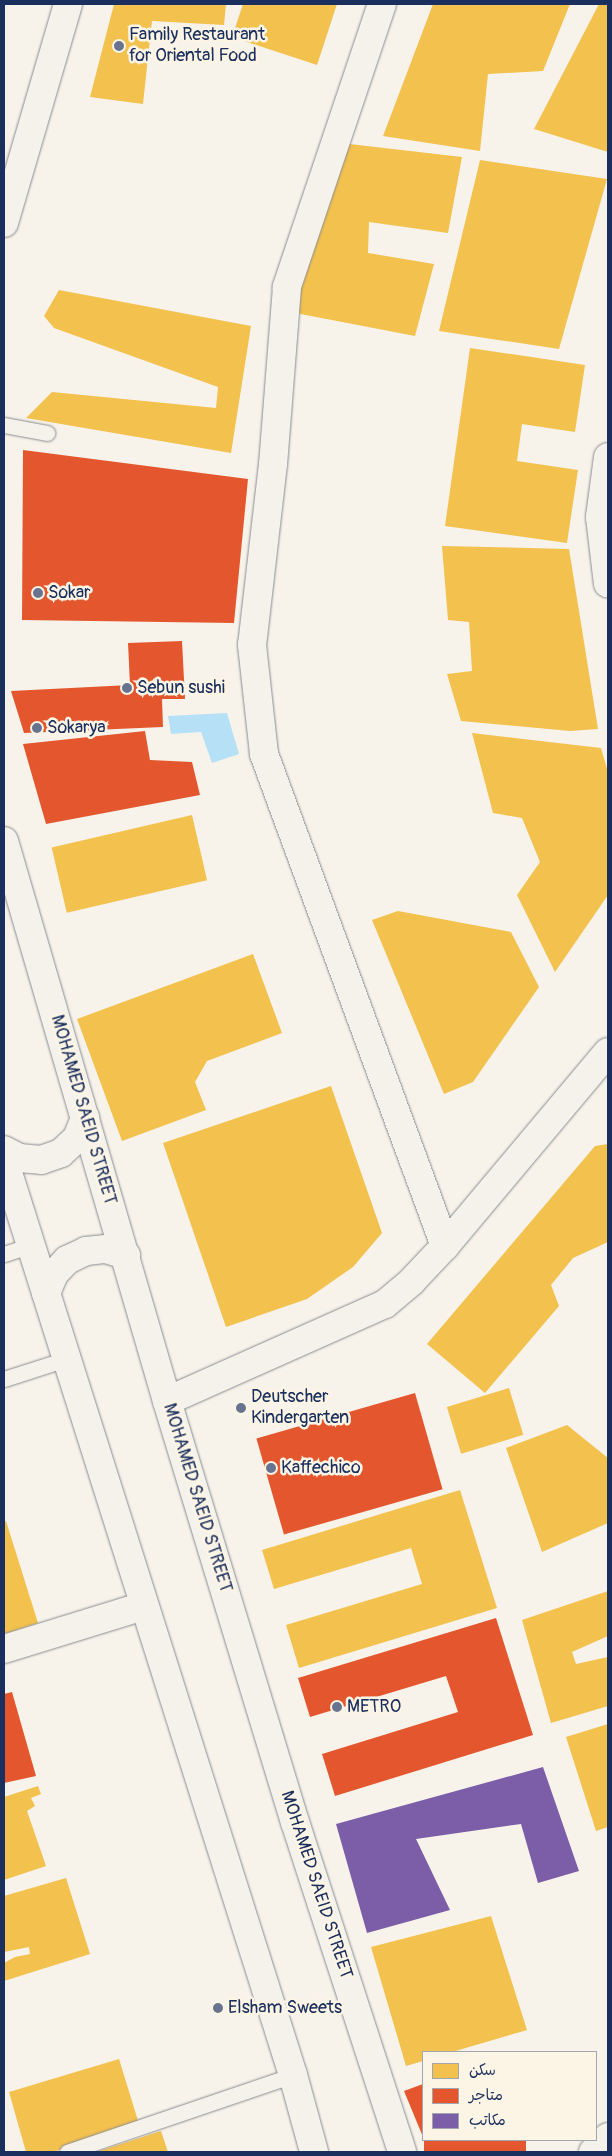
<!DOCTYPE html>
<meta charset="utf-8">
<style>
body{margin:0}
#map{position:relative;width:612px;height:2156px;overflow:hidden;background:#f7f3ea;font-family:Pangolin,"Playpen Sans Arabic",sans-serif}
div>[style]{position:absolute}
.water>*{inset:0;background:#b5e0f5}
.homes>*{inset:0;background:#f2c14e;transform-origin:0 0}
.shops>*{inset:0;background:#e4572e;transform-origin:0 0}
.offices>*{inset:0;background:#7b5ea7}
.roads{filter:drop-shadow(0 0 1px #8a8c91) drop-shadow(0 0 1px #8a8c91)}
.service>*{height:15px;margin:-7.5px;padding:0 7.5px;transform-origin:7.5px;border-radius:7.5px;background:#f5f2ec}
.minor>*{height:28px;margin:-14px;padding:0 14px;transform-origin:14px;border-radius:14px;background:#f5f2ec}
.tertiary>*{height:28px;margin:-14px;padding:0 14px;transform-origin:14px;border-radius:14px;background:#f5f2ec}
.dots>*{width:14px;height:14px;translate:-50% -50%;box-sizing:border-box;border:2px solid #fcf5e5;border-radius:50%}
span{translate:-50% -50%;white-space:nowrap;text-align:center;line-height:1.15;-webkit-text-stroke:5px #fcf5e5;paint-order:stroke}
.poi-label{font-size:18px;color:#1b2f5e}
.left{translate:0 -50%;text-align:left}
.street-label{font-size:18px;color:#1b2f5e}
.frame{position:absolute;inset:0;border:5px solid #1b2f5e;pointer-events:none}
.legend{position:absolute;left:422px;top:2051px;width:175px;height:90px;box-sizing:border-box;background:#fcf5e5;border:1px solid #a2a6af;margin:0;padding:6px 9px;list-style:none;font-size:15px;color:#1b2f5e}
.legend li{display:flex;align-items:center;gap:10px;height:25px}
.legend b{width:25px;border:1px solid #a2a6af}
</style>
<div id="map">
<div class="water">
<div style="clip-path:polygon(227px 713px,239px 754px,212px 763px,201px 732px,171px 734px,168px 716px)"></div>
</div>
<div class="homes">
<div style="clip-path:polygon(114px 4px,226px 4px,224px 25px,152px 21px,143px 104px,90px 97px)"></div>
<div style="clip-path:polygon(243px 4px,337px 4px,317px 65px,232px 37px)"></div>
<div style="clip-path:polygon(433px 4px,570px 4px,543px 71px,488px 74px,480px 151px,383px 136px)"></div>
<div style="clip-path:polygon(599px 4px,608px 4px,608px 152px,534px 129px)"></div>
<div style="clip-path:polygon(341px 143px,462px 157px,448px 233px,369px 222px,368px 253px,434px 264px,415px 336px,290px 312px)"></div>
<div style="clip-path:polygon(480px 160px,607px 179px,559px 349px,439px 331px)"></div>
<div style="clip-path:polygon(59px 290px,251px 326px,231px 453px,26px 418px,52px 392px,216px 408px,218px 387px,54px 328px,44px 316px)"></div>
<div style="clip-path:polygon(470px 348px,585px 365px,575px 432px,522px 424px,517px 461px,578px 470px,567px 543px,445px 526px)"></div>
<div style="clip-path:polygon(442px 546px,569px 549px,598px 729px,570px 731px,461px 721px,447px 674px,472px 671px,469px 622px,448px 620px)"></div>
<div style="clip-path:polygon(472px 733px,601px 748px,608px 772px,608px 895px,555px 972px,517px 895px,540px 862px,522px 818px,493px 813px)"></div>
<div style="left:192px;top:815px;width:67px;height:144px;rotate:77deg"></div>
<div style="clip-path:polygon(398px 911px,511px 932px,539px 987px,473px 1082px,444px 1094px,372px 920px)"></div>
<div style="clip-path:polygon(253px 954px,282px 1033px,207px 1061px,195px 1082px,206px 1110px,122px 1141px,77px 1019px)"></div>
<div style="clip-path:polygon(331px 1086px,382px 1233px,353px 1267px,307px 1299px,226px 1327px,163px 1143px)"></div>
<div style="clip-path:polygon(608px 1144px,608px 1242px,573px 1258px,551px 1285px,559px 1306px,485px 1393px,427px 1344px,595px 1146px)"></div>
<div style="left:509px;top:1388px;width:49px;height:65px;rotate:73deg"></div>
<div style="clip-path:polygon(567px 1425px,608px 1458px,608px 1523px,542px 1552px,506px 1448px)"></div>
<div style="clip-path:polygon(460px 1490px,497px 1608px,299px 1668px,286px 1625px,422px 1584px,411px 1548px,274px 1589px,262px 1550px)"></div>
<div style="clip-path:polygon(6px 1521px,38px 1623px,4px 1634px,4px 1522px)"></div>
<div style="clip-path:polygon(608px 1591px,608px 1636px,572px 1652px,576px 1664px,608px 1657px,608px 1706px,551px 1723px,522px 1620px)"></div>
<div style="clip-path:polygon(608px 1724px,608px 1827px,596px 1831px,566px 1737px)"></div>
<div style="clip-path:polygon(38px 1786px,41px 1794px,31px 1798px,35px 1806px,27px 1811px,46px 1866px,4px 1880px,4px 1797px)"></div>
<div style="clip-path:polygon(66px 1878px,90px 1954px,4px 1981px,4px 1963px,15px 1957px,30px 1954px,29px 1947px,4px 1952px,4px 1896px)"></div>
<div style="clip-path:polygon(491px 1916px,527px 2030px,452px 2052px,423px 2052px,423px 2061px,406px 2066px,371px 1947px)"></div>
<div style="clip-path:polygon(119px 2059px,139px 2124px,53px 2152px,26px 2152px,9px 2092px)"></div>
<div style="clip-path:polygon(161px 2131px,168px 2152px,96px 2152px)"></div>
</div>
<div class="shops">
<div style="clip-path:polygon(23px 450px,248px 479px,234px 623px,22px 620px)"></div>
<div style="clip-path:polygon(182px 641px,185px 699px,162px 699px,163px 727px,24px 733px,11px 691px,130px 685px,128px 643px)"></div>
<div style="clip-path:polygon(145px 731px,150px 760px,192px 762px,200px 795px,46px 824px,23px 744px)"></div>
<div style="left:415px;top:1393px;width:100px;height:165px;rotate:74deg"></div>
<div style="clip-path:polygon(496px 1618px,533px 1735px,335px 1796px,322px 1754px,458px 1712px,446px 1676px,310px 1717px,298px 1678px)"></div>
<div style="clip-path:polygon(12px 1692px,36px 1776px,4px 1783px,4px 1694px)"></div>
<div style="clip-path:polygon(423px 2084px,423px 2137px,404px 2091px)"></div>
<div style="left:424px;top:2140px;width:102px;height:13px"></div>
</div>
<div class="offices">
<div style="clip-path:polygon(543px 1767px,579px 1871px,538px 1883px,521px 1824px,416px 1839px,450px 1910px,367px 1933px,336px 1824px)"></div>
</div>
<div class="roads">
<div class="service">
<div style="left:4px;top:425px;width:44px;rotate:10.5deg"></div>
<div style="left:4px;top:1254px;width:28px;rotate:-18deg"></div>
<div style="left:4px;top:1379px;width:65px;rotate:-17.9deg"></div>
<div style="left:67px;top:2152px;width:239px;rotate:-18.8deg"></div>
</div>
<div class="minor">
<div style="left:382px;top:4px;width:299px;rotate:108.6deg"></div>
<div style="left:287px;top:287px;width:178px;rotate:94.5deg"></div>
<div style="left:273px;top:464px;width:182px;rotate:96.6deg"></div>
<div style="left:252px;top:645px;width:110px;rotate:83.7deg"></div>
<div style="left:264px;top:754px;width:524px;rotate:69.8deg"></div>
<div style="left:608px;top:457px;width:61px;rotate:97.6deg"></div>
<div style="left:600px;top:517px;width:67px;rotate:83.2deg"></div>
<div style="left:167px;top:1401px;width:239px;rotate:-24deg"></div>
<div style="left:385px;top:1304px;width:35px;rotate:-40deg"></div>
<div style="left:412px;top:1281px;width:48px;rotate:-46.7deg"></div>
<div style="left:445px;top:1246px;width:253px;rotate:-50deg"></div>
<div style="left:4px;top:1649px;width:146px;rotate:-17.1deg"></div>
<div style="left:593px;top:2152px;width:21px;rotate:-45deg"></div>
</div>
<div class="tertiary">
<div style="left:4px;top:223px;width:228px;rotate:-73.7deg"></div>
<div style="left:4px;top:841px;width:583px;rotate:73.77deg"></div>
<div style="left:167px;top:1401px;width:440px;rotate:73.1deg"></div>
<div style="left:295px;top:1822px;width:347px;rotate:72deg"></div>
<div style="left:4px;top:1150px;width:17px;rotate:28deg"></div>
<div style="left:19px;top:1158px;width:22px;rotate:5deg"></div>
<div style="left:41px;top:1160px;width:21px;rotate:-19deg"></div>
<div style="left:61px;top:1153px;width:22px;rotate:-43deg"></div>
<div style="left:77px;top:1138px;width:22px;rotate:-68deg"></div>
<div style="left:4px;top:1160px;width:960px;rotate:72.47deg"></div>
<div style="left:293px;top:2075px;width:80px;rotate:74.7deg"></div>
<div style="left:46px;top:1293px;width:21px;rotate:-67deg"></div>
<div style="left:54px;top:1274px;width:19px;rotate:-47deg"></div>
<div style="left:67px;top:1260px;width:21px;rotate:-25deg"></div>
<div style="left:86px;top:1251px;width:20px;rotate:-6deg"></div>
<div style="left:106px;top:1249px;width:21px;rotate:17deg"></div>
</div>
</div>
<div class="dots">
<div style="left:119px;top:46px;background:#68748f"></div>
<div style="left:38px;top:593px;background:#68748f"></div>
<div style="left:127px;top:688px;background:#68748f"></div>
<div style="left:37px;top:728px;background:#68748f"></div>
<div style="left:241px;top:1408px;background:#68748f"></div>
<div style="left:271px;top:1468px;background:#68748f"></div>
<div style="left:337px;top:1707px;background:#68748f"></div>
<div style="left:218px;top:2008px;background:#68748f"></div>
</div>
<div class="poi-label">
<span class="left" style="left:129px;top:46px">Family Restaurant<br>for Oriental Food</span>
<span class="left" style="left:48px;top:593px">Sokar</span>
<span class="left" style="left:137px;top:688px">Sebun sushi</span>
<span class="left" style="left:47px;top:728px">Sokarya</span>
<span class="left" style="left:251px;top:1408px">Deutscher<br>Kindergarten</span>
<span class="left" style="left:281px;top:1468px">Kaffechico</span>
<span class="left" style="left:347px;top:1707px">METRO</span>
<span class="left" style="left:228px;top:2008px">Elsham Sweets</span>
</div>
<div class="street-label">
<span style="left:83px;top:1110px;rotate:74deg">MOHAMED SAEID STREET</span>
<span style="left:197px;top:1498px;rotate:73deg">MOHAMED SAEID STREET</span>
<span style="left:316px;top:1885px;rotate:72deg">MOHAMED SAEID STREET</span>
</div>
<div class="frame"></div>
<ul class="legend">
<li><b style="height:14px;background:#f2c14e"></b>سكن</li>
<li><b style="height:14px;background:#e4572e"></b>متاجر</li>
<li><b style="height:14px;background:#7b5ea7"></b>مكاتب</li>
</ul>
</div>
